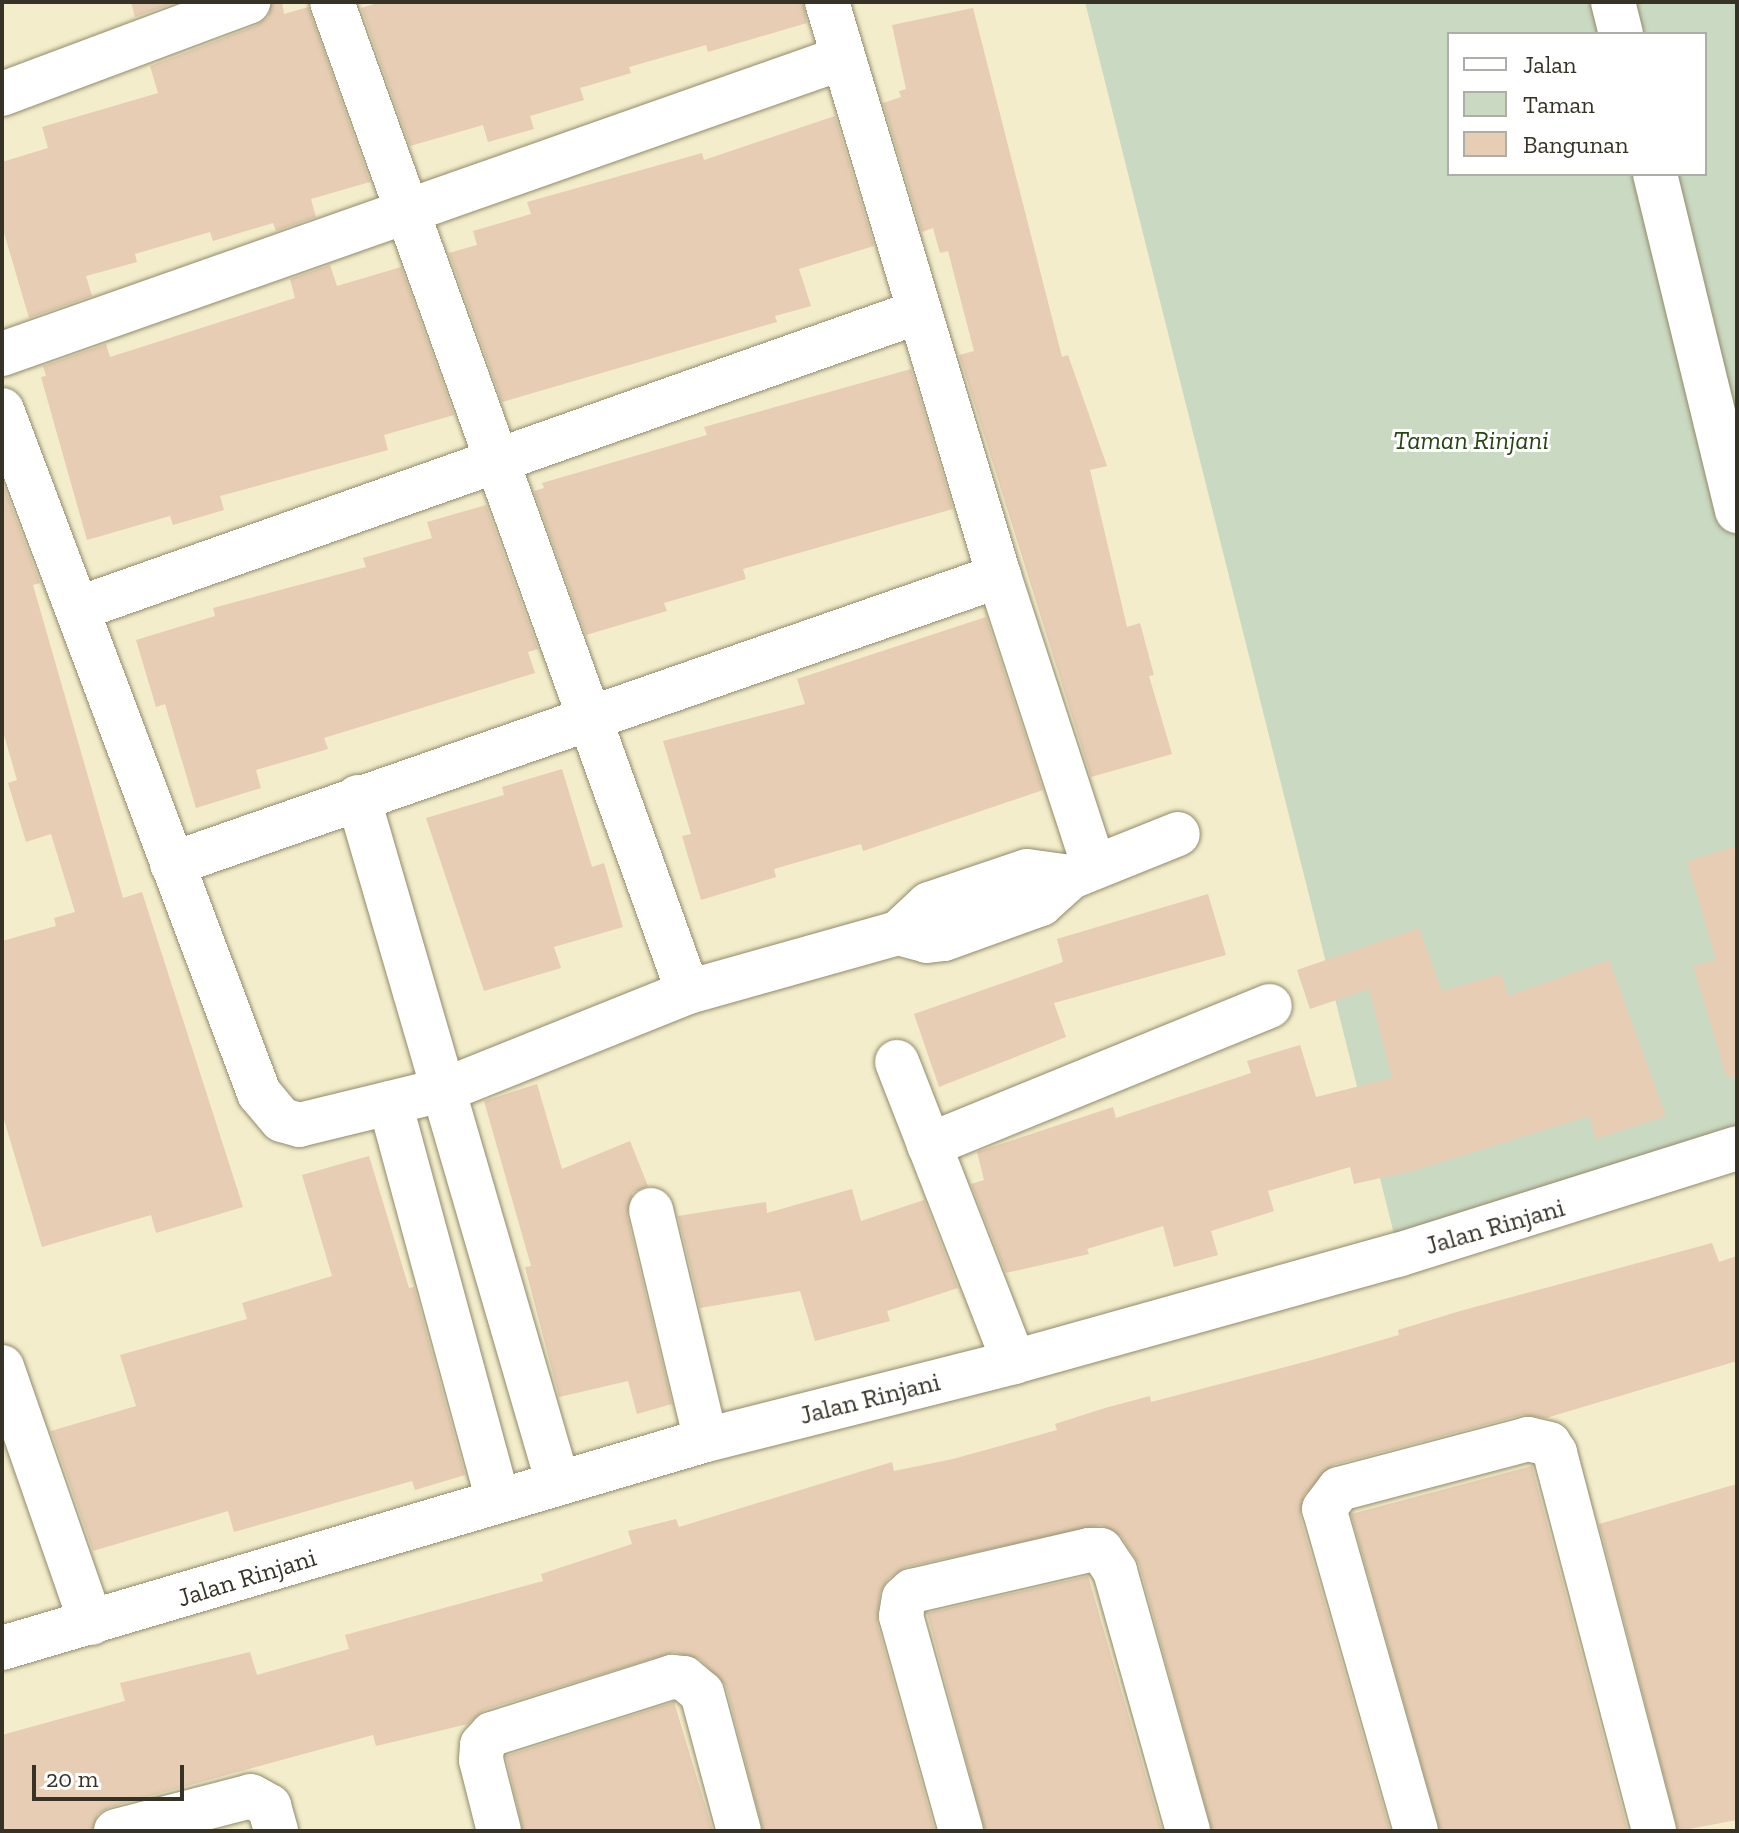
<!DOCTYPE html>
<style>
body{margin:0}
#map{position:relative;width:1739px;height:1833px;overflow:hidden;background:#f3edcb;font-family:"Zilla Slab",serif}
div>[style]{position:absolute}
.green>*{inset:0;background:#cad9c2}
.building>*{inset:0;background:#e6cdb3}
.roads{filter:drop-shadow(0 0 2px #918b6c) drop-shadow(0 0 2px #918b6c)}
.minor>*{height:44px;margin:-22px;padding:0 22px;transform-origin:22px;border-radius:22px;background:#fff}
span{translate:-50% -50%;white-space:nowrap;text-align:center;line-height:1.15;-webkit-text-stroke:6px #fff;paint-order:stroke}
.park-label{font-size:26px;color:#274414;font-style:italic}
.street-label{font-size:26px;color:#363326}
.frame{position:absolute;inset:0;border:4px solid #363326;pointer-events:none}
.legend{position:absolute;left:1447px;top:32px;width:260px;height:144px;box-sizing:border-box;background:#fff;border:2px solid #afada8;margin:0;padding:10px 14px;list-style:none;font-size:24px;color:#363326}
.legend li{display:flex;align-items:center;gap:16px;height:40px}
.legend b{width:40px;border:2px solid #afada8}
.scale{position:absolute;left:32px;top:1765px;width:152px;height:36px;box-sizing:border-box;border:4px solid #363326;border-top:0;padding-left:10px;font-size:24px;line-height:28px;white-space:nowrap;color:#363326;-webkit-text-stroke:6px #fff;paint-order:stroke}
</style>
<div id="map">
<div class="green">
<div style="clip-path:polygon(evenodd,1085px 2px,1737px 2px,1737px 1139px,1399px 1254px,1085px 2px,1449px 34px,1705px 34px,1705px 174px,1449px 174px,1449px 34px)"></div>
</div>
<div class="building">
<div style="clip-path:polygon(131px 2px,177px 2px,135px 17px)"></div>
<div style="clip-path:polygon(272px 2px,282px 2px,284px 14px,308px 7px,370px 182px,311px 199px,316px 217px,276px 231px,273px 223px,213px 241px,210px 232px,135px 254px,137px 262px,86px 276px,92px 296px,29px 318px,2px 226px,2px 162px,48px 148px,42px 127px,158px 93px,150px 66px,257px 25px,268px 17px)"></div>
<div style="clip-path:polygon(381px 2px,803px 2px,807px 23px,708px 52px,706px 45px,629px 67px,631px 73px,580px 88px,584px 100px,530px 116px,534px 129px,488px 142px,483px 125px,410px 146px,361px 8px)"></div>
<div style="clip-path:polygon(973px 8px,1062px 357px,1068px 355px,1107px 466px,1090px 470px,1127px 627px,1140px 623px,1154px 675px,1149px 676px,1172px 754px,1091px 777px,959px 355px,974px 351px,948px 251px,940px 253px,933px 228px,922px 232px,883px 103px,901px 97px,899px 91px,906px 89px,892px 25px)"></div>
<div style="clip-path:polygon(835px 116px,874px 246px,799px 269px,811px 306px,775px 316px,777px 322px,502px 402px,449px 253px,477px 245px,473px 231px,531px 214px,527px 202px,702px 153px,704px 160px)"></div>
<div style="clip-path:polygon(330px 265px,337px 286px,401px 267px,454px 415px,384px 435px,388px 450px,220px 496px,224px 510px,173px 525px,170px 516px,87px 540px,41px 377px,46px 376px,43px 366px,106px 344px,110px 357px,295px 298px,290px 279px)"></div>
<div style="clip-path:polygon(911px 369px,953px 509px,743px 569px,746px 579px,664px 603px,667px 611px,586px 635px,534px 491px,544px 488px,542px 483px,707px 435px,704px 427px)"></div>
<div style="clip-path:polygon(2px 481px,40px 583px,33px 585px,123px 898px,142px 892px,243px 1207px,156px 1233px,151px 1215px,42px 1247px,2px 1113px,2px 941px,56px 926px,54px 918px,75px 912px,51px 834px,26px 842px,8px 783px,17px 780px,2px 728px)"></div>
<div style="clip-path:polygon(486px 505px,538px 649px,528px 652px,535px 673px,324px 738px,328px 749px,256px 770px,261px 788px,196px 808px,165px 704px,156px 707px,136px 640px,215px 616px,213px 608px,366px 567px,363px 558px,432px 538px,427px 522px)"></div>
<div style="clip-path:polygon(986px 617px,1043px 790px,863px 851px,861px 844px,774px 869px,776px 877px,701px 900px,682px 836px,691px 834px,663px 741px,805px 704px,797px 679px)"></div>
<div style="clip-path:polygon(562px 769px,592px 867px,604px 863px,623px 927px,554px 947px,561px 968px,484px 991px,426px 818px,504px 795px,502px 787px)"></div>
<div style="clip-path:polygon(1737px 846px,1737px 1077px,1727px 1078px,1693px 966px,1716px 960px,1687px 861px)"></div>
<div style="clip-path:polygon(1208px 894px,1226px 955px,1054px 1003px,1066px 1037px,939px 1087px,914px 1014px,1063px 962px,1057px 939px)"></div>
<div style="clip-path:polygon(1419px 928px,1442px 991px,1501px 974px,1508px 996px,1609px 960px,1666px 1116px,1596px 1139px,1589px 1116px,1416px 1170px,1354px 1184px,1350px 1167px,1268px 1191px,1274px 1211px,1211px 1231px,1218px 1255px,1174px 1267px,1163px 1226px,1087px 1249px,1089px 1254px,1006px 1273px,971px 1184px,984px 1180px,977px 1152px,1113px 1107px,1116px 1118px,1251px 1073px,1247px 1061px,1300px 1045px,1316px 1097px,1392px 1078px,1369px 989px,1310px 1009px,1297px 970px)"></div>
<div style="clip-path:polygon(537px 1084px,562px 1169px,630px 1141px,648px 1186px,633px 1192px,627px 1216px,672px 1404px,637px 1414px,628px 1381px,559px 1397px,525px 1267px,531px 1266px,484px 1101px)"></div>
<div style="clip-path:polygon(369px 1156px,409px 1288px,414px 1287px,465px 1475px,415px 1490px,412px 1481px,234px 1532px,228px 1511px,93px 1551px,51px 1431px,136px 1406px,120px 1355px,247px 1319px,242px 1303px,332px 1276px,302px 1175px)"></div>
<div style="clip-path:polygon(852px 1189px,861px 1221px,924px 1200px,958px 1288px,887px 1311px,890px 1321px,815px 1341px,800px 1291px,700px 1308px,678px 1216px,766px 1202px,767px 1213px)"></div>
<div style="clip-path:polygon(1712px 1243px,1719px 1262px,1737px 1256px,1737px 1361px,1546px 1418px,1522px 1415px,1333px 1465px,1304px 1495px,1300px 1516px,1390px 1831px,1212px 1831px,1139px 1564px,1121px 1536px,1101px 1525px,906px 1567px,888px 1579px,880px 1593px,877px 1623px,935px 1831px,763px 1831px,726px 1686px,700px 1659px,674px 1652px,484px 1710px,468px 1724px,376px 1746px,373px 1735px,110px 1807px,98px 1814px,92px 1831px,2px 1831px,2px 1735px,125px 1701px,120px 1683px,250px 1652px,257px 1675px,349px 1649px,345px 1635px,543px 1581px,541px 1574px,632px 1544px,628px 1531px,676px 1519px,679px 1527px,892px 1462px,894px 1471px,953px 1459px,1057px 1430px,1055px 1424px,1105px 1408px,1150px 1396px,1151px 1402px,1312px 1360px,1399px 1335px,1398px 1330px,1460px 1311px)"></div>
<div style="clip-path:polygon(1532px 1466px,1628px 1831px,1440px 1831px,1351px 1514px)"></div>
<div style="clip-path:polygon(1737px 1484px,1737px 1820px,1678px 1831px,1599px 1524px)"></div>
<div style="clip-path:polygon(1088px 1576px,1162px 1831px,985px 1831px,927px 1613px)"></div>
<div style="clip-path:polygon(674px 1702px,713px 1831px,523px 1831px,506px 1756px)"></div>
</div>
<div class="roads">
<div class="minor">
<div style="left:332px;top:2px;width:1052px;rotate:70.22deg"></div>
<div style="left:827px;top:2px;width:599px;rotate:73.32deg"></div>
<div style="left:999px;top:576px;width:305px;rotate:71.9deg"></div>
<div style="left:1613px;top:2px;width:33px;rotate:76deg"></div>
<div style="left:2px;top:94px;width:263px;rotate:-20.5deg"></div>
<div style="left:1655px;top:174px;width:347px;rotate:76.3deg"></div>
<div style="left:2px;top:354px;width:891px;rotate:-19.41deg"></div>
<div style="left:2px;top:410px;width:730px;rotate:69.38deg"></div>
<div style="left:259px;top:1093px;width:35px;rotate:50deg"></div>
<div style="left:282px;top:1120px;width:18px;rotate:16deg"></div>
<div style="left:299px;top:1125px;width:152px;rotate:-13.7deg"></div>
<div style="left:447px;top:1089px;width:260px;rotate:-21.9deg"></div>
<div style="left:688px;top:992px;width:218px;rotate:-15.7deg"></div>
<div style="left:898px;top:933px;width:42px;rotate:-43.1deg"></div>
<div style="left:929px;top:904px;width:103px;rotate:-18.6deg"></div>
<div style="left:1027px;top:871px;width:44px;rotate:7.8deg"></div>
<div style="left:77px;top:609px;width:892px;rotate:-19.45deg"></div>
<div style="left:358px;top:797px;width:715px;rotate:73.75deg"></div>
<div style="left:172px;top:864px;width:876px;rotate:-19.2deg"></div>
<div style="left:898px;top:933px;width:30px;rotate:15deg"></div>
<div style="left:927px;top:941px;width:17px;rotate:-7deg"></div>
<div style="left:944px;top:939px;width:103px;rotate:-19.8deg"></div>
<div style="left:1041px;top:904px;width:40px;rotate:-42deg"></div>
<div style="left:1071px;top:877px;width:115px;rotate:-21.9deg"></div>
<div style="left:897px;top:1062px;width:322px;rotate:68.7deg"></div>
<div style="left:390px;top:1103px;width:411px;rotate:74.8deg"></div>
<div style="left:929px;top:1145px;width:368px;rotate:-22.2deg"></div>
<div style="left:651px;top:1210px;width:236px;rotate:76.6deg"></div>
<div style="left:2px;top:1367px;width:271px;rotate:70.8deg"></div>
<div style="left:2px;top:1648px;width:734px;rotate:-16.46deg"></div>
<div style="left:706px;top:1440px;width:318px;rotate:-14.2deg"></div>
<div style="left:1014px;top:1362px;width:399px;rotate:-15.6deg"></div>
<div style="left:1398px;top:1255px;width:355px;rotate:-17.5deg"></div>
<div style="left:116px;top:1831px;width:139px;rotate:-14.5deg"></div>
<div style="left:251px;top:1796px;width:21px;rotate:29deg"></div>
<div style="left:269px;top:1806px;width:26px;rotate:74deg"></div>
<div style="left:499px;top:1831px;width:73px;rotate:-104.2deg"></div>
<div style="left:481px;top:1760px;width:15px;rotate:-86deg"></div>
<div style="left:482px;top:1745px;width:15px;rotate:-48deg"></div>
<div style="left:492px;top:1734px;width:189px;rotate:-17.6deg"></div>
<div style="left:672px;top:1677px;width:12px;rotate:5deg"></div>
<div style="left:684px;top:1678px;width:23px;rotate:40deg"></div>
<div style="left:702px;top:1693px;width:143px;rotate:75deg"></div>
<div style="left:961px;top:1831px;width:223px;rotate:-105.6deg"></div>
<div style="left:901px;top:1616px;width:18px;rotate:-81deg"></div>
<div style="left:904px;top:1598px;width:11px;rotate:-41deg"></div>
<div style="left:912px;top:1591px;width:182px;rotate:-13deg"></div>
<div style="left:1089px;top:1550px;width:12px"></div>
<div style="left:1101px;top:1550px;width:25px;rotate:56deg"></div>
<div style="left:1115px;top:1571px;width:270px;rotate:74.3deg"></div>
<div style="left:1416px;top:1831px;width:335px;rotate:-105.9deg"></div>
<div style="left:1324px;top:1509px;width:25px;rotate:-53deg"></div>
<div style="left:1339px;top:1489px;width:196px;rotate:-14.8deg"></div>
<div style="left:1528px;top:1439px;width:22px;rotate:13deg"></div>
<div style="left:1549px;top:1444px;width:11px;rotate:56deg"></div>
<div style="left:1555px;top:1453px;width:391px;rotate:75.3deg"></div>
</div>
</div>
<div class="park-label">
<span style="left:1471px;top:441px">Taman Rinjani</span>
</div>
<div class="street-label">
<span style="left:1495px;top:1227px;rotate:-16deg">Jalan Rinjani</span>
<span style="left:870px;top:1399px;rotate:-14deg">Jalan Rinjani</span>
<span style="left:247px;top:1578px;rotate:-17deg">Jalan Rinjani</span>
</div>
<div class="frame"></div>
<ul class="legend">
<li><b style="height:10px;background:#fff"></b>Jalan</li>
<li><b style="height:22px;background:#cad9c2"></b>Taman</li>
<li><b style="height:22px;background:#e6cdb3"></b>Bangunan</li>
</ul>
<div class="scale">20 m</div>
</div>
